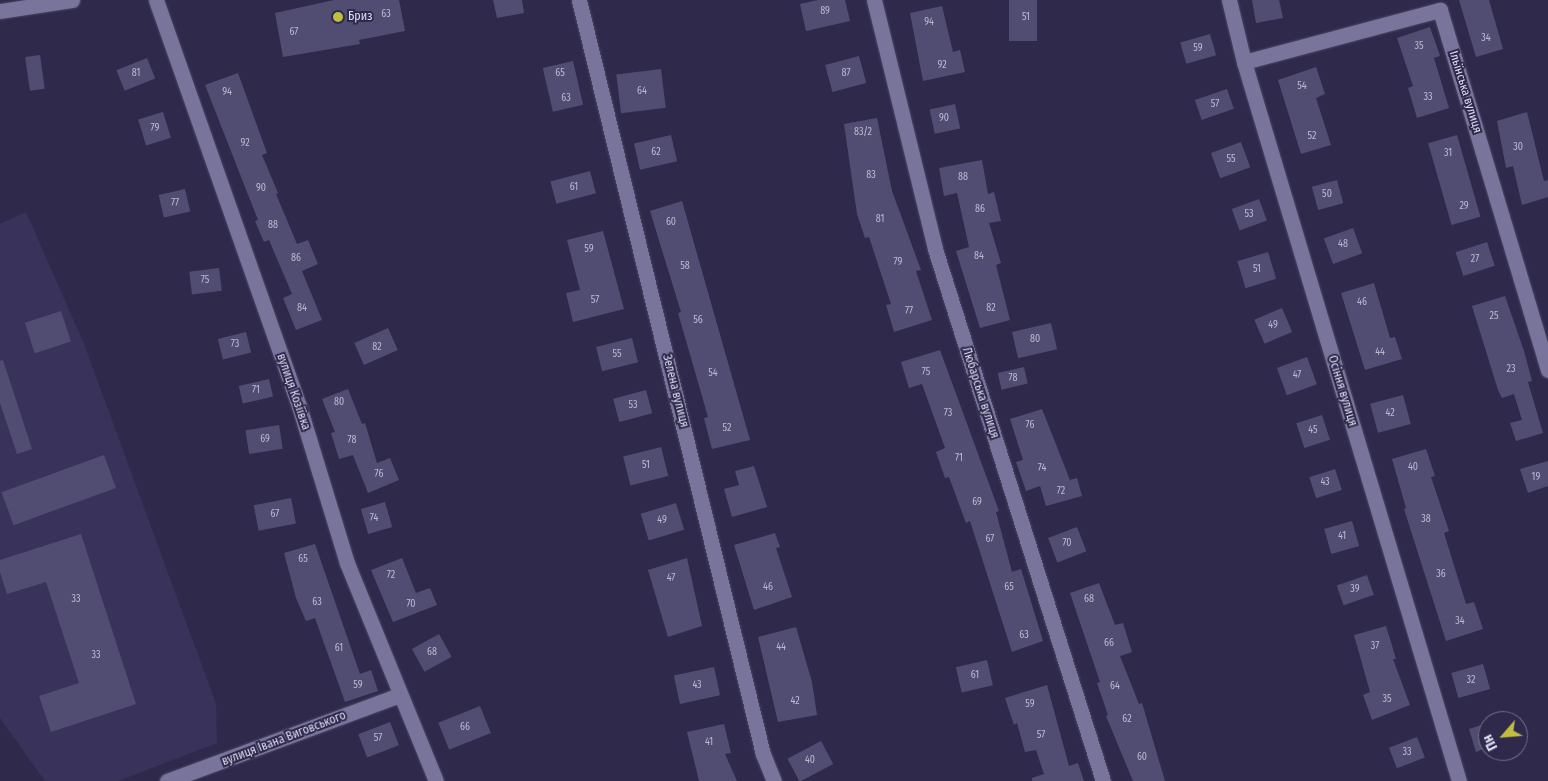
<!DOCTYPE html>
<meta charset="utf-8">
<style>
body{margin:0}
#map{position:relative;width:1548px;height:781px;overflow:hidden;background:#2f2a4c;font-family:"Fira Sans Condensed",sans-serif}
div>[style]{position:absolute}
.built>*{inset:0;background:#39335c}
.building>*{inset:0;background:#514d72;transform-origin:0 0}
.roads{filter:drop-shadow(0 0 1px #4b4663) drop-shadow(0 0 1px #4b4663)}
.street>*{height:15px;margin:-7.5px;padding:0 7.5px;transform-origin:7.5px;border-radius:7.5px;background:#78749c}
.secondary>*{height:15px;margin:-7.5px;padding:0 7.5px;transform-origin:7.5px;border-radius:7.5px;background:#78749c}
.dots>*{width:14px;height:14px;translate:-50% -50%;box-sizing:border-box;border:2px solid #2f2a4c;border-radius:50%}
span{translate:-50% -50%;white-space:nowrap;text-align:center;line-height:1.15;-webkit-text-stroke:4px #2f2a4c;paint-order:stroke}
.number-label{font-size:10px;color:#bbb8d2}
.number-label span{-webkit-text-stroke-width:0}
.poi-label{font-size:12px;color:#dedcf2}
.left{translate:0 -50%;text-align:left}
.street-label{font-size:12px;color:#dedcf2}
.north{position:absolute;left:1478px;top:711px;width:50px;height:50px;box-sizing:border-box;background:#2f2a4c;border:1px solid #75718e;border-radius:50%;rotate:243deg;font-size:14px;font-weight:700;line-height:20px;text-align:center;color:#dedcf2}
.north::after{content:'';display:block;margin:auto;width:18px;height:22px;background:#bfbe41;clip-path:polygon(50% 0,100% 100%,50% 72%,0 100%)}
</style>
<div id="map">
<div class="built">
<div style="clip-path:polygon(26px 212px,84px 344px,216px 704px,217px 743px,118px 781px,45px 781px,0 718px,0 224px)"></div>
</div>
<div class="building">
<div style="clip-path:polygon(334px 0,399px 0,405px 31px,359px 40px,360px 44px,283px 57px,275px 13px)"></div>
<div style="clip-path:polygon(493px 0,522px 0,524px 13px,497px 18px)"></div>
<div style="clip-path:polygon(818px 0,845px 0,850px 21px,806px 31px,800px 4px)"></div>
<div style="left:1009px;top:0;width:28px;height:41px"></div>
<div style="clip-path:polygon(1252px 0,1279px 0,1283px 18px,1256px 23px)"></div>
<div style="clip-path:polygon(1459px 0,1489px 0,1503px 49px,1476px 57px)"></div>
<div style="clip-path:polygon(942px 6px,953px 52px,960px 50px,965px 72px,923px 81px,910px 13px)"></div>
<div style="clip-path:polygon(1430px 27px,1440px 56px,1434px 58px,1449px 108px,1417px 118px,1408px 88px,1413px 86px,1397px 38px)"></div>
<div style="left:1210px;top:34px;width:22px;height:31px;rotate:74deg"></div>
<div style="left:40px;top:55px;width:34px;height:15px;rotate:82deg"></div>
<div style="left:859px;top:56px;width:28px;height:35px;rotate:75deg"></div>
<div style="left:147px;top:58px;width:22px;height:33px;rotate:68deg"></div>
<div style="left:573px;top:61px;width:45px;height:31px;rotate:77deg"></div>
<div style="clip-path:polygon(1316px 67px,1325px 94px,1316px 98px,1331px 145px,1301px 154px,1278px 80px)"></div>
<div style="left:661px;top:69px;width:39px;height:45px;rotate:83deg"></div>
<div style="clip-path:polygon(238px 73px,267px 153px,262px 155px,278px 193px,276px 194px,297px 244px,308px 240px,318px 264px,302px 271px,322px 320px,296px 330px,283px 298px,292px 294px,269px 240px,264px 242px,255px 221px,258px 220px,205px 85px)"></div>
<div style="left:1227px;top:89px;width:21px;height:34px;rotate:71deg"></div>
<div style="left:955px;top:104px;width:25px;height:26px;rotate:78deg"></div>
<div style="left:163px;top:112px;width:27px;height:26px;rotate:73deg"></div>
<div style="clip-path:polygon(1527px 112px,1544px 181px,1548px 180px,1548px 197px,1522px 205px,1513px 166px,1506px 168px,1497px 121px)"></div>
<div style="clip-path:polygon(877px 118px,892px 191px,921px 270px,916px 271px,932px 320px,894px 332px,886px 305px,891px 304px,869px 237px,865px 238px,857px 214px,844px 124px)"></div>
<div style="left:671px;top:135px;width:27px;height:38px;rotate:77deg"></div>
<div style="left:1457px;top:135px;width:85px;height:30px;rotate:74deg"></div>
<div style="left:1241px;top:142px;width:27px;height:32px;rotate:70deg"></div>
<div style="clip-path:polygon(982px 160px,988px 194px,994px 192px,1001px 221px,989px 223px,1001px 263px,996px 265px,1010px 320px,980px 328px,956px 251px,969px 247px,957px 193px,944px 196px,939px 168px)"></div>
<div style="left:590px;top:171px;width:23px;height:41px;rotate:75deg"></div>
<div style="left:1337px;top:180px;width:24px;height:26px;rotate:75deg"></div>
<div style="left:185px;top:189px;width:23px;height:27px;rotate:77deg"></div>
<div style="left:1259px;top:199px;width:23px;height:29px;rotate:70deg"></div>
<div style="clip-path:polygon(682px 201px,750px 440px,712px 449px,704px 418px,708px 417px,678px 313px,681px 312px,650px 211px)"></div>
<div style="left:1353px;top:228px;width:27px;height:31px;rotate:70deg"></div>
<div style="clip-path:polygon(603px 231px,624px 309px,573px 322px,566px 293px,580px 290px,567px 240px)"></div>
<div style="left:1487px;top:242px;width:25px;height:33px;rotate:72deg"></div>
<div style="left:1268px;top:252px;width:28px;height:32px;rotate:73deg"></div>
<div style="left:219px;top:268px;width:23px;height:30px;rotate:83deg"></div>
<div style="clip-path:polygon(1374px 283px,1390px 338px,1395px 337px,1402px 359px,1365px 370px,1341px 293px)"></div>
<div style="clip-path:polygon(1505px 296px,1524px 351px,1532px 381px,1528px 382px,1543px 433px,1516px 441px,1510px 423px,1522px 420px,1514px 394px,1502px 398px,1498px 390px,1472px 306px)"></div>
<div style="left:1282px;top:308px;width:26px;height:30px;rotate:67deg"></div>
<div style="left:61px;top:311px;width:32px;height:38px;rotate:72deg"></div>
<div style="left:1051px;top:323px;width:27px;height:40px;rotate:77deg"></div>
<div style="left:388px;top:328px;width:24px;height:37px;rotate:66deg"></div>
<div style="left:246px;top:332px;width:21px;height:29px;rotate:76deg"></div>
<div style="left:632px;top:338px;width:25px;height:37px;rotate:76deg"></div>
<div style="clip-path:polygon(940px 350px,999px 511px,996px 512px,1012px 572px,1021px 569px,1043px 641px,1012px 652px,970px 521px,966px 523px,949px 477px,945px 478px,936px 452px,945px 448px,922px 384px,909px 388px,901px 362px)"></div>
<div style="left:1307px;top:357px;width:29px;height:32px;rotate:70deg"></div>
<div style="clip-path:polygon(3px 360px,32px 449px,17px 454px,0 403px,0 361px)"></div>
<div style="left:1024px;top:367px;width:17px;height:27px;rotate:77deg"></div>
<div style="left:269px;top:379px;width:18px;height:31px;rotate:77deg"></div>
<div style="clip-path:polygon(348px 389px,362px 424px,365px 423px,377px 463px,390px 458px,399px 480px,368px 493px,353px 455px,339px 459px,331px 433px,335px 432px,322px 399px)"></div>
<div style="left:646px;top:390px;width:24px;height:34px;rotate:75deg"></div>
<div style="left:1403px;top:395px;width:30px;height:34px;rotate:75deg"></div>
<div style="clip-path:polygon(1042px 409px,1070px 480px,1077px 478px,1082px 496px,1046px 506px,1040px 486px,1026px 491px,1016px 462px,1023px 460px,1010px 419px)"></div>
<div style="left:1322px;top:415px;width:26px;height:27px;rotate:72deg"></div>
<div style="left:279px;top:425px;width:24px;height:34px;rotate:81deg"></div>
<div style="left:661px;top:447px;width:30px;height:39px;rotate:76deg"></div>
<div style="clip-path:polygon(1426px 449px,1435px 476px,1431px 477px,1449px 531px,1444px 533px,1466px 604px,1474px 602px,1483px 629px,1446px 641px,1404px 509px,1406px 508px,1392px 459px)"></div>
<div style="left:104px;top:455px;width:35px;height:109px;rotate:70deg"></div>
<div style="clip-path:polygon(1548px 461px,1548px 486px,1528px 493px,1520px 469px)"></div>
<div style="clip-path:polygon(754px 466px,767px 507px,732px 517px,724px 489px,739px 485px,735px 471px)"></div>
<div style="left:1335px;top:469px;width:22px;height:27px;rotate:72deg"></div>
<div style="left:291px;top:498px;width:26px;height:38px;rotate:79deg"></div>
<div style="left:385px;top:502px;width:26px;height:25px;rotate:74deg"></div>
<div style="left:676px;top:503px;width:28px;height:37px;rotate:73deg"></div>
<div style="left:1352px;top:521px;width:26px;height:29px;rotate:74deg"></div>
<div style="left:1077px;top:527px;width:26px;height:31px;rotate:69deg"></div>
<div style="clip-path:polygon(775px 533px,780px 547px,776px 548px,792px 597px,754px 610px,734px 545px)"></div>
<div style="clip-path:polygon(81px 534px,136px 704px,51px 732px,39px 696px,79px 683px,46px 582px,7px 594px,0 572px,0 560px)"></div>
<div style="clip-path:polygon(315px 544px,360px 674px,371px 670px,378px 691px,345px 702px,315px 618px,306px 621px,296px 598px,284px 553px)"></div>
<div style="clip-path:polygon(402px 558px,416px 593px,430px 588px,437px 605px,393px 622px,371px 570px)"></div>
<div style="clip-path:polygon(687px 558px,702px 626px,668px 637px,648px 570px)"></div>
<div style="left:1367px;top:575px;width:21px;height:32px;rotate:71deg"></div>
<div style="clip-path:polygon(1099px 583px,1115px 625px,1123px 623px,1132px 652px,1120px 656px,1139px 704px,1142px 703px,1165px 781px,1133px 781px,1106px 716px,1108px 715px,1097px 683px,1100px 682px,1070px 593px)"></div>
<div style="clip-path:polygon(1386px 626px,1396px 659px,1393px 659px,1410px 705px,1372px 720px,1363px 695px,1370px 692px,1354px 635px)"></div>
<div style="clip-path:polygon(796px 627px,812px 682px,817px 715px,778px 722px,758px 637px)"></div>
<div style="left:439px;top:634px;width:26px;height:31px;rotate:61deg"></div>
<div style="left:987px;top:660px;width:26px;height:32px;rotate:77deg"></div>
<div style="left:1483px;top:664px;width:26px;height:33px;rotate:74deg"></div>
<div style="left:714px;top:667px;width:29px;height:41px;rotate:78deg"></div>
<div style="clip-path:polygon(1047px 685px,1069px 766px,1078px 763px,1084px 781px,1032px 781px,1032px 778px,1044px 774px,1036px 750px,1025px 752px,1017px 723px,1014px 725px,1005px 698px)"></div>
<div style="left:480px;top:706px;width:29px;height:45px;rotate:68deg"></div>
<div style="left:390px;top:722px;width:25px;height:34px;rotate:69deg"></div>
<div style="clip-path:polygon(1488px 723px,1488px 747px,1476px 752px,1469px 729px)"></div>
<div style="clip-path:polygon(724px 724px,731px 753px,725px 754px,737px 781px,699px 781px,687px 732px)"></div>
<div style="left:1417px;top:737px;width:22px;height:30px;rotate:69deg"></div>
<div style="left:821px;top:741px;width:26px;height:38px;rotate:62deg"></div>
</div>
<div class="roads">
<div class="street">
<div style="left:156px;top:0;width:430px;rotate:70.6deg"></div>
<div style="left:299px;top:406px;width:164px;rotate:73deg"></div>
<div style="left:347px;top:563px;width:235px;rotate:67.8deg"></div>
<div style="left:579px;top:0;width:776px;rotate:76.29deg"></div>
<div style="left:763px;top:754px;width:29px;rotate:68deg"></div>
<div style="left:874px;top:0;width:256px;rotate:76.2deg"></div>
<div style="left:935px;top:249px;width:558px;rotate:72.47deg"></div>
<div style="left:1229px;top:0;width:64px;rotate:76.4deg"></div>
<div style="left:1244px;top:62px;width:750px;rotate:73.35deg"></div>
<div style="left:1244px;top:62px;width:203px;rotate:-14.9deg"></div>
<div style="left:1440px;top:10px;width:376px;rotate:73.3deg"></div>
<div style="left:167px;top:781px;width:248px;rotate:-20.3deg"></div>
</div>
<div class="secondary">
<div style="left:0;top:11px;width:73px;rotate:-8.7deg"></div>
</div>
</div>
<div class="dots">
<div style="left:338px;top:17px;background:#bfbe41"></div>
</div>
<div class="number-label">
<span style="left:825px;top:12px">89</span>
<span style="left:386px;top:15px">63</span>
<span style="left:1026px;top:18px">51</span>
<span style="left:929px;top:23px">94</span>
<span style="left:294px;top:33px">67</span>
<span style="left:1486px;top:39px">34</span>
<span style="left:1419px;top:47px">35</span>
<span style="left:1198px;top:49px">59</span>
<span style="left:942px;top:66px">92</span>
<span style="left:136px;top:74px">81</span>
<span style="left:560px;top:74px">65</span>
<span style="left:846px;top:74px">87</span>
<span style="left:1302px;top:87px">54</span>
<span style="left:642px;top:92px">64</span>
<span style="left:227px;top:93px">94</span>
<span style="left:1428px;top:98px">33</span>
<span style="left:566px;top:99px">63</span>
<span style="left:1215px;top:105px">57</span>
<span style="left:944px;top:119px">90</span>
<span style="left:155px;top:129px">79</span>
<span style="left:863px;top:133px">83/2</span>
<span style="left:1312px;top:137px">52</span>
<span style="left:245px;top:144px">92</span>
<span style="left:1518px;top:148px">30</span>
<span style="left:656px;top:153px">62</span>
<span style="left:1448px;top:154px">31</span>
<span style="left:1231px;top:160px">55</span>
<span style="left:871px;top:176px">83</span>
<span style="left:963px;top:178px">88</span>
<span style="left:574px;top:188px">61</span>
<span style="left:261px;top:189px">90</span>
<span style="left:1327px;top:195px">50</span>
<span style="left:175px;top:204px">77</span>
<span style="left:1464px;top:207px">29</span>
<span style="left:980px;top:210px">86</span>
<span style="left:1249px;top:215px">53</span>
<span style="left:880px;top:220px">81</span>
<span style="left:671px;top:223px">60</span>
<span style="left:273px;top:226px">88</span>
<span style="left:1343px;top:245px">48</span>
<span style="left:589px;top:250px">59</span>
<span style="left:979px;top:257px">84</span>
<span style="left:296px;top:259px">86</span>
<span style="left:1475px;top:260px">27</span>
<span style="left:898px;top:263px">79</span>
<span style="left:685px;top:267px">58</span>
<span style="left:1257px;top:270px">51</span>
<span style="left:205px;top:281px">75</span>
<span style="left:595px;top:301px">57</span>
<span style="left:1362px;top:303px">46</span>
<span style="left:302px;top:309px">84</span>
<span style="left:991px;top:309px">82</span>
<span style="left:909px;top:312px">77</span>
<span style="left:1494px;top:317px">25</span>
<span style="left:698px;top:321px">56</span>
<span style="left:1273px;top:326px">49</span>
<span style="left:1035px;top:340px">80</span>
<span style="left:235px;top:345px">73</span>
<span style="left:377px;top:348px">82</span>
<span style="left:1380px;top:353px">44</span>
<span style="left:617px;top:355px">55</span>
<span style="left:1511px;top:370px">23</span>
<span style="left:926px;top:373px">75</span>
<span style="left:713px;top:374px">54</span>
<span style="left:1297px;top:376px">47</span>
<span style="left:1013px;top:379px">78</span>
<span style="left:256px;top:391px">71</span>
<span style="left:339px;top:403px">80</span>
<span style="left:633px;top:406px">53</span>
<span style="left:948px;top:414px">73</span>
<span style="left:1390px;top:414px">42</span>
<span style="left:1030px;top:426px">76</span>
<span style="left:727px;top:429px">52</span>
<span style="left:1313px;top:431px">45</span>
<span style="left:265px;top:440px">69</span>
<span style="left:352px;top:441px">78</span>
<span style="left:959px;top:459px">71</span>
<span style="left:646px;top:466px">51</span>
<span style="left:1413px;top:468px">40</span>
<span style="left:1042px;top:469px">74</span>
<span style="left:379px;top:475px">76</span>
<span style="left:1536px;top:478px">19</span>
<span style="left:1325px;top:483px">43</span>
<span style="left:1061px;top:492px">72</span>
<span style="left:977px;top:503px">69</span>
<span style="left:275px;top:515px">67</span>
<span style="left:374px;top:519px">74</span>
<span style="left:1426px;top:520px">38</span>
<span style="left:662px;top:521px">49</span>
<span style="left:1342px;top:537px">41</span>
<span style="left:990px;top:540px">67</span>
<span style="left:1067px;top:544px">70</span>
<span style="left:303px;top:560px">65</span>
<span style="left:1441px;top:575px">36</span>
<span style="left:391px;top:576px">72</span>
<span style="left:671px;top:579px">47</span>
<span style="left:768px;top:588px">46</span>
<span style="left:1009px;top:588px">65</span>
<span style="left:1355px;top:590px">39</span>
<span style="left:76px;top:600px">33</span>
<span style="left:1089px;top:600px">68</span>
<span style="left:317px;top:603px">63</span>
<span style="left:411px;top:605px">70</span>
<span style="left:1460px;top:622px">34</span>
<span style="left:1024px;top:636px">63</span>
<span style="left:1109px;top:644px">66</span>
<span style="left:1375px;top:647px">37</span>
<span style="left:781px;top:648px">44</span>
<span style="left:339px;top:649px">61</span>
<span style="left:432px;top:653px">68</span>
<span style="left:96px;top:656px">33</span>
<span style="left:975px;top:676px">61</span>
<span style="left:1471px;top:681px">32</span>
<span style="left:358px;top:686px">59</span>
<span style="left:697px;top:686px">43</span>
<span style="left:1115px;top:687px">64</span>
<span style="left:1387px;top:700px">35</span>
<span style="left:795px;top:702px">42</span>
<span style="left:1030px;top:705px">59</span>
<span style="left:1127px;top:720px">62</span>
<span style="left:465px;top:728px">66</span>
<span style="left:1041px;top:736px">57</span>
<span style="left:378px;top:739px">57</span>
<span style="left:709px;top:743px">41</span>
<span style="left:1407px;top:753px">33</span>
<span style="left:1142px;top:758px">60</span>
<span style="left:810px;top:761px">40</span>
</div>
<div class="poi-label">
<span class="left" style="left:348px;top:17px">Бриз</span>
</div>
<div class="street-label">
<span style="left:1465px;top:92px;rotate:73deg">Ільїнська вулиця</span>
<span style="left:675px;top:391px;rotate:76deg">Зелена вулиця</span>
<span style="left:1342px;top:391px;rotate:73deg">Осіння вулиця</span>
<span style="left:293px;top:392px;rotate:71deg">вулиця Козіївка</span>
<span style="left:980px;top:393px;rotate:72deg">Любарська вулиця</span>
<span style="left:284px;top:739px;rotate:-21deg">вулиця Івана Виговського</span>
</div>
<div class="north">Пн</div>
</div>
